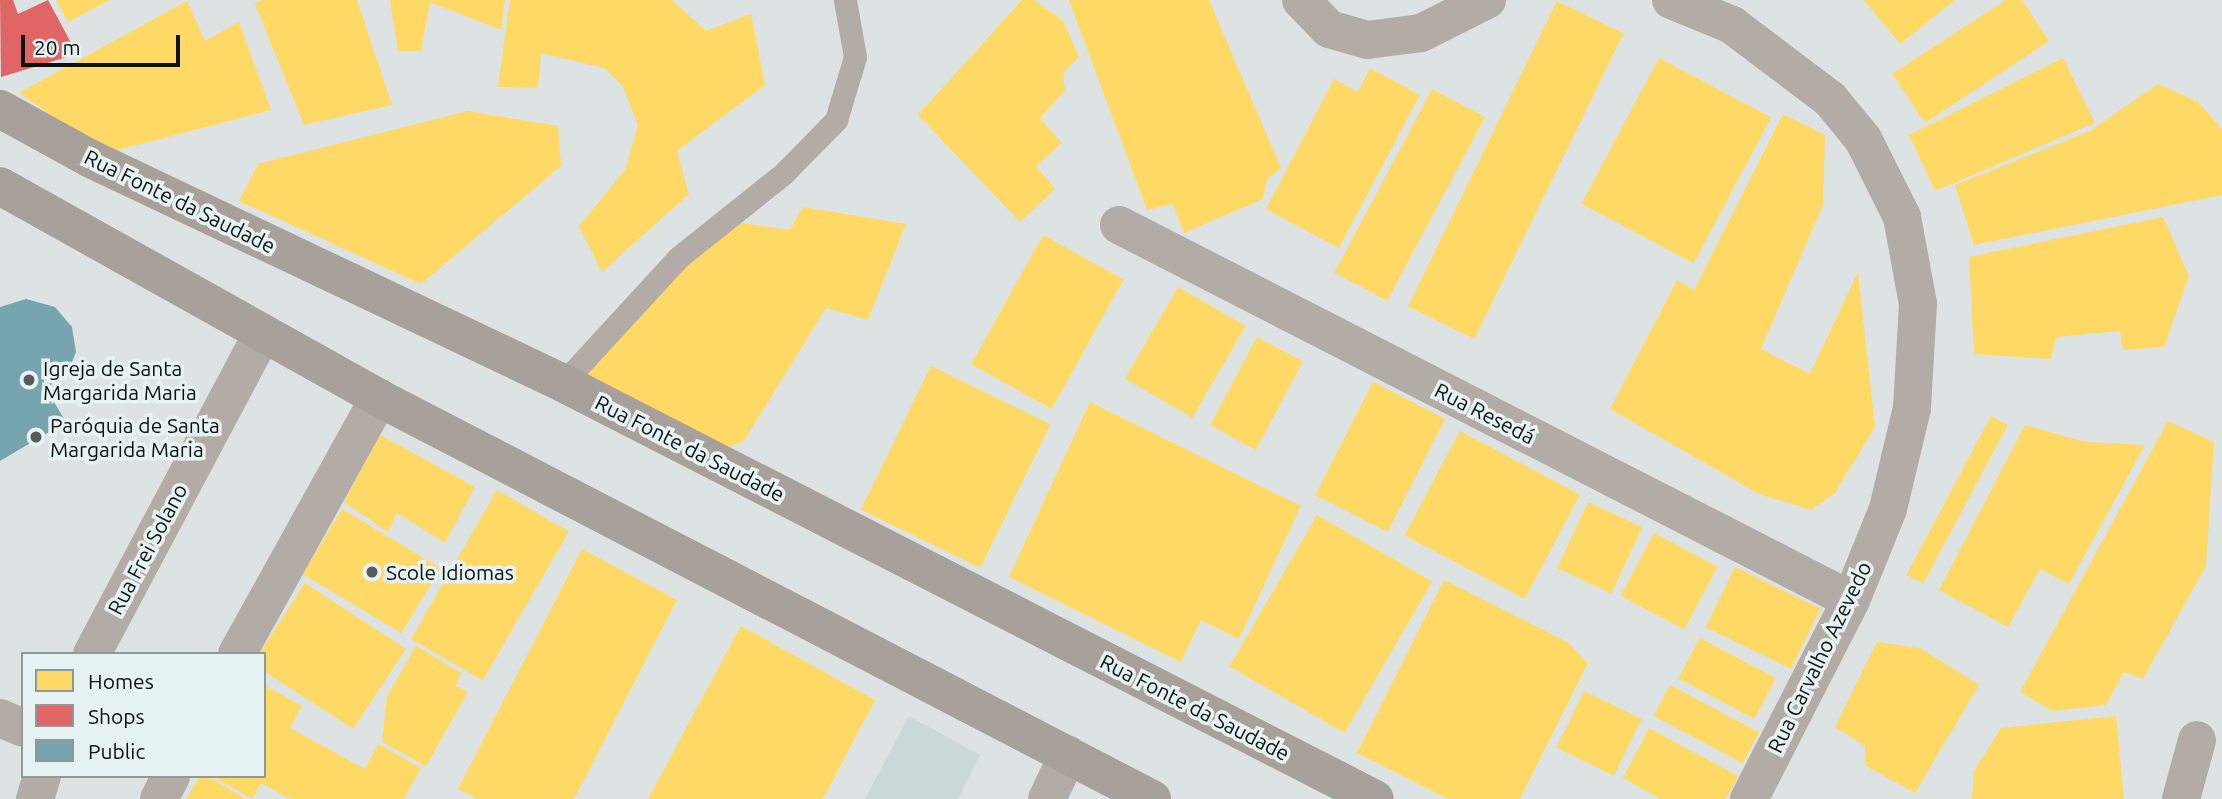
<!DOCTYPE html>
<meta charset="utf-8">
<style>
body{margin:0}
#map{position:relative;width:2222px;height:799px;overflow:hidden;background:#dce3e2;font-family:Ubuntu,sans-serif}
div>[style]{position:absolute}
.built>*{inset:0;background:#cad9d8}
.homes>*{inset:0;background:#ffd966;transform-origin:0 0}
.shops>*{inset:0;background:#e06666}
.public>*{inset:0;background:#76a5af}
.lane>*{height:23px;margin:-11.5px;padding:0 11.5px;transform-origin:11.5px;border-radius:11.5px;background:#b2aba6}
.street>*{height:38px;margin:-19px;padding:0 19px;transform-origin:19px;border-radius:19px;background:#b2aba6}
.secondary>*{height:38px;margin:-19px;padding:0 19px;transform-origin:19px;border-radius:19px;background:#a8a09a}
.dots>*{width:19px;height:19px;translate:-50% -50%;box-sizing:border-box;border:4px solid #e6f3f2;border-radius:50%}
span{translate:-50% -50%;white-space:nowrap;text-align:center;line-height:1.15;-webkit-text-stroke:7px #e6f3f2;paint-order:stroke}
.street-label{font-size:21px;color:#0d1211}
.poi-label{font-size:21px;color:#0d1211}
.left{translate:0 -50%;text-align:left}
.legend{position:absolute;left:21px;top:652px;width:245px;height:126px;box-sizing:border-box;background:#e6f3f2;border:2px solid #8f9998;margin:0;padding:9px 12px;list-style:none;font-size:21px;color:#0d1211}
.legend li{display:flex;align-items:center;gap:14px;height:35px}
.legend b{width:35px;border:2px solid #8f9998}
.scale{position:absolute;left:21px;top:35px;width:159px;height:32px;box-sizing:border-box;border:4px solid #0d1211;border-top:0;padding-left:9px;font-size:21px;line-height:24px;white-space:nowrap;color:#0d1211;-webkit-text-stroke:5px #e6f3f2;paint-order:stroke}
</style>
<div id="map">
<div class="built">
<div style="clip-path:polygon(909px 716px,980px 755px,958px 799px,865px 799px)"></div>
</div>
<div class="homes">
<div style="clip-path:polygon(56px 0,110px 0,68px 22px)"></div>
<div style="clip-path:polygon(263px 0,357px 0,392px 105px,304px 125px,255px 4px)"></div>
<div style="clip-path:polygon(390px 0,505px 0,501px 30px,430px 2px,421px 51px,398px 51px)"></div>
<div style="clip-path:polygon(510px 0,672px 0,706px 31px,751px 14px,765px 85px,677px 151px,689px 194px,602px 272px,579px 226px,625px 170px,638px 125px,622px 85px,604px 68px,541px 53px,538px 88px,498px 87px)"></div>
<div style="clip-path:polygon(1022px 0,1034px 0,1063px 21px,1079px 56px,1063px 74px,1065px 91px,1040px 118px,1062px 143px,1036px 166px,1055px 189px,1020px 222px,918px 115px)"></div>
<div style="clip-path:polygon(1069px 0,1209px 0,1281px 168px,1267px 179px,1263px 199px,1184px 233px,1173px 204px,1147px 210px)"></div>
<div style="clip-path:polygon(1864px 0,1955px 0,1900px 44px)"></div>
<div style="clip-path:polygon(2006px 0,2022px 0,2049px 41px,1925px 123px,1892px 74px)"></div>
<div style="clip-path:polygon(187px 1px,205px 41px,239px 22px,271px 110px,106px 153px,19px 93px)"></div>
<div style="left:1557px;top:1px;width:74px;height:340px;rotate:26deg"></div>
<div style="left:1659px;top:58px;width:127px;height:165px;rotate:28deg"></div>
<div style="clip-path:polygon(2063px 58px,2095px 123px,1935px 191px,1909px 135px)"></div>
<div style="clip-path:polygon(1370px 68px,1420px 95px,1339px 248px,1266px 209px,1334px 79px,1358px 92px)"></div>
<div style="clip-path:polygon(2158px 84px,2198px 102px,2222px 129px,2222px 195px,1974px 245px,1955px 185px,2090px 131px)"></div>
<div style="left:1432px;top:89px;width:60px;height:208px;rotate:28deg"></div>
<div style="clip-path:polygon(468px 111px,558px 126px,561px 166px,421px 284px,239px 201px,258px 164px)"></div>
<div style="clip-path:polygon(1783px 114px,1825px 135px,1823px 205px,1761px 349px,1810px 374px,1858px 272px,1875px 427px,1835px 493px,1811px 510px,1759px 494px,1610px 409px,1677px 280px,1694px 290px)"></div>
<div style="clip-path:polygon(803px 207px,906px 224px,868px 320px,826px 308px,744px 441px,719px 451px,582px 374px,727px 221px,790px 230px)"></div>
<div style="clip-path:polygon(2163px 217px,2189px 276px,2164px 347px,2123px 350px,2120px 331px,2056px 337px,2051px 359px,1974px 354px,1969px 257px)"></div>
<div style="left:1043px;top:235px;width:92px;height:148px;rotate:29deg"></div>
<div style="left:1178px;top:287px;width:78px;height:106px;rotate:30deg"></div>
<div style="left:1257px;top:337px;width:52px;height:100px;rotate:28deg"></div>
<div style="left:931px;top:366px;width:133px;height:160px;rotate:26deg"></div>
<div style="left:1373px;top:382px;width:81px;height:127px;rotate:27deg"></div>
<div style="clip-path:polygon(1090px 402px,1301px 506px,1239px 639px,1201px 620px,1181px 662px,1009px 577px)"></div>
<div style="left:1991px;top:416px;width:19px;height:180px;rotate:28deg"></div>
<div style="clip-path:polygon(2168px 421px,2214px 442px,2206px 566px,2143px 679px,2124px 672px,2106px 705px,2053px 711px,2020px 692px)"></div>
<div style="clip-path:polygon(2025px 425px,2085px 442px,2145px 445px,2069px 584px,2040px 569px,2008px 627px,1939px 590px)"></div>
<div style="left:1460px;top:431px;width:136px;height:118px;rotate:28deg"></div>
<div style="clip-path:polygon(380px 435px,475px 487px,445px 543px,397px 513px,388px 532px,344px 502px)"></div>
<div style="left:497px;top:490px;width:83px;height:172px;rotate:30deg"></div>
<div style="left:1588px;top:502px;width:60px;height:73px;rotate:25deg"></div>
<div style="left:342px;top:509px;width:115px;height:76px;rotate:31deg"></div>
<div style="left:1317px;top:515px;width:133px;height:175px;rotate:30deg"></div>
<div style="left:1654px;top:533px;width:72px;height:71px;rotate:28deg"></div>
<div style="clip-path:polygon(582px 549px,677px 600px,574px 799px,477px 799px,458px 789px)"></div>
<div style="left:1735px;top:567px;width:95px;height:67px;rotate:26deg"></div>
<div style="clip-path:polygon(1444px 580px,1569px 643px,1588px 663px,1520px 799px,1448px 799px,1357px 753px)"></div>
<div style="clip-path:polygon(305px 583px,406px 649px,353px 729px,264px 671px,264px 654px,259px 654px)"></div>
<div style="clip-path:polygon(741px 626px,875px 700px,823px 799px,648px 799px)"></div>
<div style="left:1700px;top:638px;width:86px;height:46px;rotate:28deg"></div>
<div style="clip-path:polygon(1877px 642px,1920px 648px,1979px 685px,1915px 793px,1866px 766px,1865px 746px,1835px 727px)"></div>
<div style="clip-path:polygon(416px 646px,461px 673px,456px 686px,468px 692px,426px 766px,382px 742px,387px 696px)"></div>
<div style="clip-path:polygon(264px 685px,302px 706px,290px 728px,365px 769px,378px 744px,421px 768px,404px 799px,290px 799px,261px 783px,252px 799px,212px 776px,264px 776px)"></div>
<div style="left:1670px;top:685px;width:101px;height:35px;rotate:28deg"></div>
<div style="left:1584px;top:691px;width:64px;height:63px;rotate:26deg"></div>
<div style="clip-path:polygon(2116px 716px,2124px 799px,1972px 799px,1974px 771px,2001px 728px)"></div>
<div style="clip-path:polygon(1649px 728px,1738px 776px,1726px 799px,1660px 799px,1623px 778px)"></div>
<div style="clip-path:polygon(200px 776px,208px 776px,245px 799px,186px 799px)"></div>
</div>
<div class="shops">
<div style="clip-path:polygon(0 0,13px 0,18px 14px,48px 0,77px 54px,1px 77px)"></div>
</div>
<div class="public">
<div style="clip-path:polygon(26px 299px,55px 307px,72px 327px,76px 352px,69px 370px,46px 389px,66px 422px,0 461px,0 307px)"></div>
</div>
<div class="lane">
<div style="left:563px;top:383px;width:171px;rotate:-47.4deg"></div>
<div style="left:679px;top:257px;width:133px;rotate:-38.6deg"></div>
<div style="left:783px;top:174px;width:76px;rotate:-45.5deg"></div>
<div style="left:836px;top:120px;width:66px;rotate:-73.2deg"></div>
<div style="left:855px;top:57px;width:58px;rotate:-100deg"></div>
</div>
<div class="street">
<div style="left:1301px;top:0;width:40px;rotate:46deg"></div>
<div style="left:1329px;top:29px;width:40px;rotate:16deg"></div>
<div style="left:1367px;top:40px;width:54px;rotate:-7.4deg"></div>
<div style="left:1421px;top:33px;width:74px;rotate:-26.6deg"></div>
<div style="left:1671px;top:0;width:66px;rotate:22.3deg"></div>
<div style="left:1732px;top:25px;width:123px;rotate:37.1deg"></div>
<div style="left:1830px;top:99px;width:52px;rotate:50.5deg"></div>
<div style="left:1863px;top:139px;width:87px;rotate:63.4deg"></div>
<div style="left:1902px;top:217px;width:88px;rotate:79.6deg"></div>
<div style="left:1918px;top:304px;width:104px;rotate:93.3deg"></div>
<div style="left:1912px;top:408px;width:104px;rotate:103.4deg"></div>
<div style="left:1888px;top:509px;width:98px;rotate:112.1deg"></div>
<div style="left:1851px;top:600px;width:224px;rotate:117.1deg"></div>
<div style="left:1119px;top:225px;width:822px;rotate:27.13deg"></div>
<div style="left:92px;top:654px;width:362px;rotate:-62deg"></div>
<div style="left:237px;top:654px;width:293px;rotate:-61deg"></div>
<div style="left:0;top:718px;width:25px;rotate:23deg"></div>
<div style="left:35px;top:799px;width:24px;rotate:-73deg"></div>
<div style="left:159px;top:799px;width:26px;rotate:-62deg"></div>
<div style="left:1047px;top:799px;width:49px;rotate:-64.5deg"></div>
<div style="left:2181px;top:799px;width:61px;rotate:-74.8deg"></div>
</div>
<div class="secondary">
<div style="left:0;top:109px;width:102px;rotate:28.8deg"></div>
<div style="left:89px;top:158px;width:525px;rotate:25.39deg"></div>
<div style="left:563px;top:383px;width:912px;rotate:27.13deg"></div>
<div style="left:0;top:186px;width:434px;rotate:29.2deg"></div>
<div style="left:379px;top:398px;width:871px;rotate:27.42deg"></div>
</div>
<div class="dots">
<div style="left:29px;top:380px;background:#555b5a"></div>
<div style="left:36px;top:437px;background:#555b5a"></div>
<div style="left:372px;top:572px;background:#555b5a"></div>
</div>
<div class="street-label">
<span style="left:180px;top:201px;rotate:26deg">Rua Fonte da Saudade</span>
<span style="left:1485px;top:413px;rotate:27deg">Rua Resedá</span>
<span style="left:690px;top:448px;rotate:27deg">Rua Fonte da Saudade</span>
<span style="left:147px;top:549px;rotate:-62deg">Rua Frei Solano</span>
<span style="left:1819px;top:657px;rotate:-64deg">Rua Carvalho Azevedo</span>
<span style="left:1195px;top:707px;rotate:27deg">Rua Fonte da Saudade</span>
</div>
<div class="poi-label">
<span class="left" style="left:43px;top:380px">Igreja de Santa<br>Margarida Maria</span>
<span class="left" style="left:50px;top:437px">Paróquia de Santa<br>Margarida Maria</span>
<span class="left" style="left:386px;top:572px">Scole Idiomas</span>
</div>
<ul class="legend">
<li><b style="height:19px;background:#ffd966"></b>Homes</li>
<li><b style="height:19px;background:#e06666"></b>Shops</li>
<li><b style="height:19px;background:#76a5af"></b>Public</li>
</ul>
<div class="scale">20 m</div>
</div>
